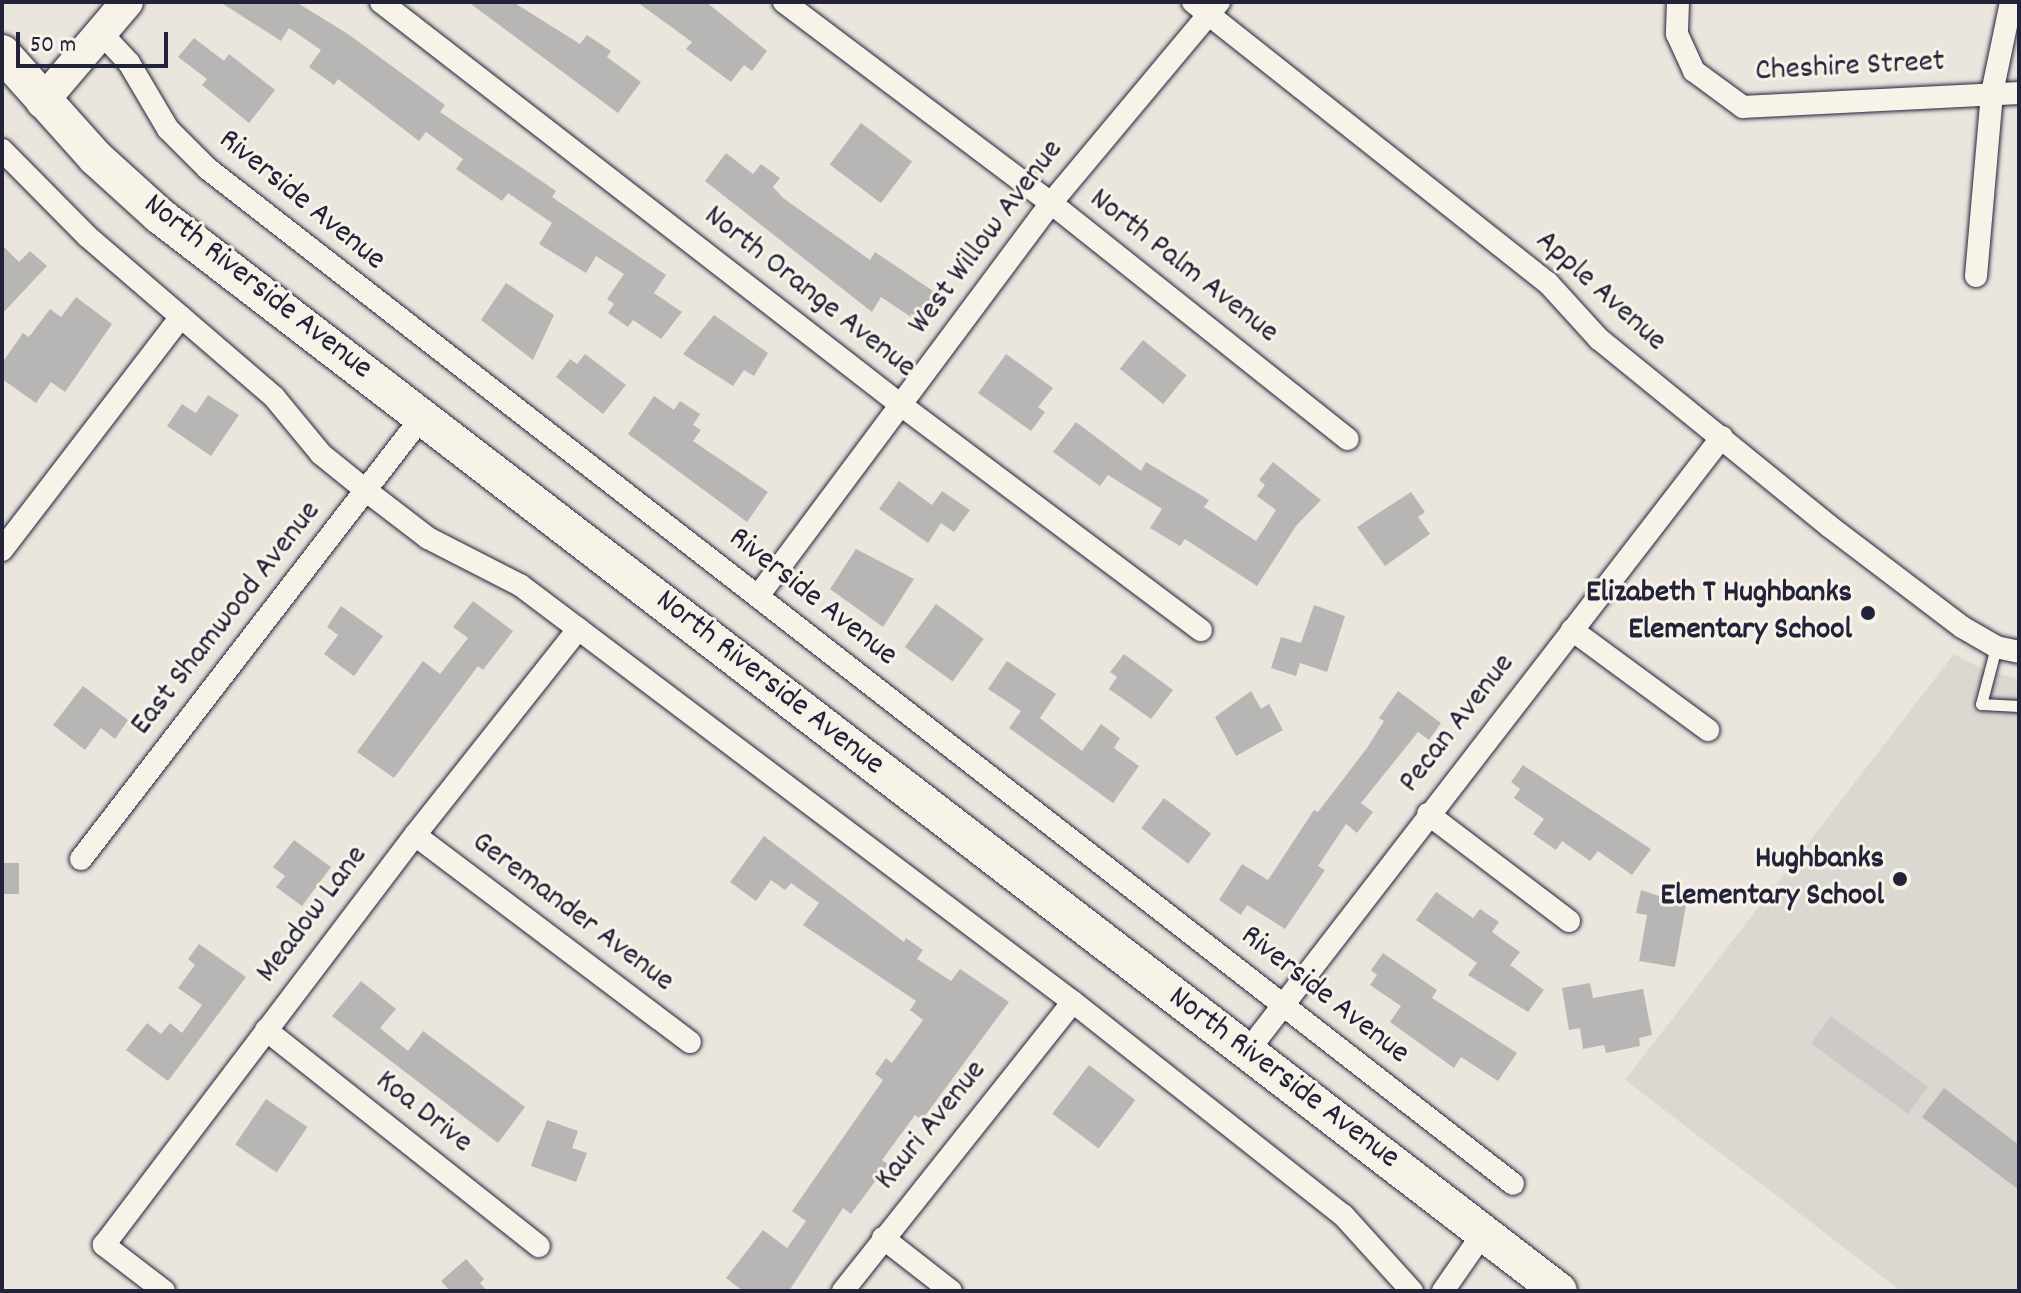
<!DOCTYPE html>
<style>
body{margin:0}
#map{position:relative;width:2021px;height:1293px;overflow:hidden;background:#eae6de;font-family:Dekko,sans-serif}
div>[style]{position:absolute}
.built>*{inset:0;background:#dbd8d2}
.green>*{inset:0;background:#cdc9c6;transform-origin:0 0}
.building>*{inset:0;background:#b8b6b5;transform-origin:0 0}
.roads{filter:drop-shadow(0 0 2px #22223b) drop-shadow(0 0 2px #22223b)}
.lane>*{height:11px;margin:-5.5px;padding:0 5.5px;transform-origin:5.5px;border-radius:5.5px;background:#f7f3e8}
.street>*{height:22px;margin:-11px;padding:0 11px;transform-origin:11px;border-radius:11px;background:#f7f3e8}
.secondary>*{height:32px;margin:-16px;padding:0 16px;transform-origin:16px;border-radius:16px;background:#f7f3e8}
.primary>*{height:36px;margin:-18px;padding:0 18px;transform-origin:18px;border-radius:18px;background:#f7f3e8}
.dots>*{width:22px;height:22px;translate:-50% -50%;box-sizing:border-box;border:4px solid #f7f3e8;border-radius:50%}
span{translate:-50% -50%;white-space:nowrap;text-align:center;line-height:1.15;-webkit-text-stroke:6px #f7f3e8;paint-order:stroke}
.street-label{font-size:32px;color:#22223b}
.poi-label{font-size:32px;color:#22223b;font-weight:700}
.right{translate:-100% -50%;text-align:right}
.frame{position:absolute;inset:0;border:4px solid #22223b;pointer-events:none}
.scale{position:absolute;left:16px;top:32px;width:152px;height:36px;box-sizing:border-box;border:4px solid #22223b;border-top:0;padding-left:10px;font-size:24px;line-height:28px;white-space:nowrap;color:#22223b;-webkit-text-stroke:6px #f7f3e8;paint-order:stroke}
</style>
<div id="map">
<div class="built">
<div style="clip-path:polygon(1954px 654px,1986px 671px,2019px 679px,2019px 1291px,1901px 1291px,1625px 1080px)"></div>
</div>
<div class="green">
<div style="left:1831px;top:1016px;width:120px;height:34px;rotate:36deg"></div>
</div>
<div class="building">
<div style="clip-path:polygon(220px 2px,296px 2px,348px 34px,445px 105px,440px 112px,556px 191px,552px 197px,666px 275px,654px 293px,682px 312px,661px 339px,633px 320px,628px 327px,608px 313px,614px 304px,607px 299px,624px 274px,596px 256px,586px 273px,539px 244px,552px 223px,508px 193px,502px 201px,456px 169px,463px 159px,426px 132px,419px 141px,338px 79px,334px 85px,309px 67px,321px 50px,289px 28px,281px 41px)"></div>
<div style="clip-path:polygon(468px 2px,513px 2px,580px 44px,587px 35px,611px 51px,607px 57px,641px 82px,618px 113px)"></div>
<div style="clip-path:polygon(637px 2px,706px 2px,767px 51px,752px 71px,744px 65px,731px 82px,686px 49px,692px 42px)"></div>
<div style="clip-path:polygon(194px 38px,224px 61px,229px 54px,275px 90px,249px 123px,202px 85px,207px 79px,178px 57px)"></div>
<div style="left:861px;top:123px;width:64px;height:52px;rotate:37deg"></div>
<div style="clip-path:polygon(726px 153px,753px 174px,761px 164px,780px 178px,773px 187px,783px 198px,870px 260px,875px 252px,936px 293px,917px 321px,881px 297px,872px 312px,705px 181px)"></div>
<div style="clip-path:polygon(2px 245px,19px 262px,30px 251px,47px 266px,2px 314px)"></div>
<div style="clip-path:polygon(506px 283px,554px 315px,533px 360px,481px 320px)"></div>
<div style="clip-path:polygon(76px 297px,112px 324px,65px 392px,51px 382px,36px 403px,2px 379px,2px 363px,23px 333px,29px 337px,50px 309px,61px 317px)"></div>
<div style="clip-path:polygon(714px 315px,768px 353px,754px 376px,744px 370px,733px 386px,683px 354px)"></div>
<div style="left:1143px;top:340px;width:56px;height:37px;rotate:39deg"></div>
<div style="clip-path:polygon(585px 354px,626px 385px,603px 414px,556px 377px,570px 359px,577px 364px)"></div>
<div style="clip-path:polygon(1006px 354px,1053px 388px,1038px 407px,1045px 412px,1031px 431px,978px 393px)"></div>
<div style="clip-path:polygon(208px 395px,239px 415px,211px 456px,167px 426px,182px 404px,196px 413px)"></div>
<div style="clip-path:polygon(654px 396px,674px 410px,680px 401px,700px 414px,693px 425px,701px 430px,693px 441px,768px 492px,747px 522px,628px 434px)"></div>
<div style="clip-path:polygon(1076px 422px,1141px 471px,1146px 462px,1209px 500px,1204px 507px,1256px 541px,1276px 510px,1257px 496px,1265px 485px,1259px 480px,1273px 462px,1321px 500px,1296px 526px,1257px 586px,1185px 539px,1180px 546px,1150px 528px,1162px 509px,1108px 475px,1100px 486px,1053px 452px)"></div>
<div style="clip-path:polygon(899px 481px,932px 505px,942px 491px,970px 510px,954px 532px,941px 523px,928px 543px,879px 509px)"></div>
<div style="clip-path:polygon(1411px 492px,1425px 512px,1418px 517px,1430px 534px,1385px 566px,1357px 527px)"></div>
<div style="clip-path:polygon(856px 549px,914px 579px,883px 627px,830px 589px)"></div>
<div style="clip-path:polygon(473px 601px,513px 631px,483px 670px,478px 666px,394px 778px,357px 752px,423px 661px,440px 674px,468px 638px,453px 627px)"></div>
<div style="left:936px;top:604px;width:59px;height:53px;rotate:36deg"></div>
<div style="clip-path:polygon(1314px 605px,1345px 616px,1327px 672px,1300px 663px,1296px 676px,1271px 668px,1281px 637px,1301px 643px)"></div>
<div style="clip-path:polygon(341px 606px,383px 636px,354px 676px,324px 654px,338px 635px,327px 627px)"></div>
<div style="clip-path:polygon(1124px 654px,1173px 690px,1151px 719px,1109px 689px,1117px 677px,1110px 672px)"></div>
<div style="clip-path:polygon(1007px 661px,1056px 694px,1040px 718px,1082px 751px,1101px 724px,1120px 738px,1114px 748px,1139px 766px,1113px 803px,1009px 728px,1021px 711px,988px 689px)"></div>
<div style="clip-path:polygon(83px 686px,128px 720px,115px 739px,101px 728px,85px 750px,53px 725px)"></div>
<div style="clip-path:polygon(1251px 691px,1261px 709px,1269px 704px,1283px 730px,1236px 756px,1215px 717px)"></div>
<div style="clip-path:polygon(1398px 691px,1441px 723px,1429px 740px,1418px 732px,1361px 803px,1373px 812px,1357px 833px,1346px 824px,1318px 866px,1325px 870px,1285px 929px,1247px 905px,1241px 915px,1219px 900px,1242px 864px,1268px 880px,1314px 810px,1318px 812px,1367px 748px,1384px 721px,1379px 718px)"></div>
<div style="clip-path:polygon(1523px 765px,1651px 849px,1632px 875px,1598px 851px,1590px 861px,1562px 841px,1556px 850px,1533px 834px,1544px 819px,1514px 798px,1520px 789px,1511px 782px)"></div>
<div style="left:1164px;top:798px;width:59px;height:38px;rotate:37deg"></div>
<div style="clip-path:polygon(764px 836px,904px 942px,906px 938px,923px 950px,917px 959px,951px 981px,960px 969px,1009px 1002px,922px 1120px,915px 1115px,882px 1160px,888px 1164px,851px 1214px,843px 1208px,789px 1291px,743px 1291px,726px 1278px,763px 1230px,787px 1248px,806px 1221px,792px 1211px,883px 1080px,875px 1074px,886px 1058px,892px 1063px,923px 1020px,910px 1010px,916px 1001px,803px 925px,819px 903px,791px 883px,785px 890px,771px 880px,756px 901px,730px 882px)"></div>
<div style="clip-path:polygon(294px 840px,331px 867px,302px 906px,276px 887px,285px 876px,273px 867px)"></div>
<div style="left:2px;top:863px;width:17px;height:31px"></div>
<div style="clip-path:polygon(1641px 890px,1686px 905px,1675px 967px,1639px 961px,1647px 915px,1636px 913px)"></div>
<div style="clip-path:polygon(1436px 892px,1473px 918px,1480px 909px,1499px 922px,1492px 932px,1520px 952px,1510px 965px,1544px 990px,1528px 1012px,1468px 975px,1477px 963px,1416px 920px)"></div>
<div style="clip-path:polygon(199px 944px,246px 977px,168px 1081px,126px 1050px,147px 1023px,161px 1034px,170px 1023px,182px 1033px,202px 1005px,178px 988px,195px 965px,188px 959px)"></div>
<div style="clip-path:polygon(1383px 953px,1437px 990px,1432px 998px,1517px 1053px,1498px 1081px,1461px 1057px,1454px 1068px,1390px 1022px,1401px 1006px,1370px 985px,1377px 975px,1371px 970px)"></div>
<div style="clip-path:polygon(361px 981px,396px 1009px,380px 1028px,408px 1051px,423px 1031px,525px 1107px,498px 1143px,332px 1016px)"></div>
<div style="clip-path:polygon(1590px 983px,1593px 998px,1643px 989px,1652px 1035px,1639px 1038px,1640px 1046px,1606px 1053px,1604px 1045px,1583px 1049px,1580px 1028px,1569px 1030px,1562px 988px)"></div>
<div style="left:1089px;top:1065px;width:58px;height:61px;rotate:37deg"></div>
<div style="clip-path:polygon(1944px 1088px,2019px 1145px,2019px 1190px,1922px 1117px)"></div>
<div style="left:266px;top:1099px;width:50px;height:55px;rotate:34deg"></div>
<div style="clip-path:polygon(547px 1120px,578px 1131px,572px 1148px,587px 1153px,576px 1182px,531px 1166px)"></div>
<div style="clip-path:polygon(466px 1259px,484px 1279px,480px 1283px,487px 1291px,450px 1291px,441px 1281px)"></div>
</div>
<div class="roads">
<div class="lane">
<div style="left:1996px;top:647px;width:59px;rotate:104.7deg"></div>
<div style="left:1981px;top:704px;width:38px;rotate:3deg"></div>
</div>
<div class="street">
<div style="left:381px;top:2px;width:658px;rotate:37.78deg"></div>
<div style="left:901px;top:405px;width:375px;rotate:36.9deg"></div>
<div style="left:784px;top:2px;width:334px;rotate:37deg"></div>
<div style="left:1051px;top:203px;width:379px;rotate:38.5deg"></div>
<div style="left:1193px;top:2px;width:453px;rotate:38.4deg"></div>
<div style="left:1548px;top:283px;width:76px;rotate:47.7deg"></div>
<div style="left:1599px;top:339px;width:296px;rotate:39.1deg"></div>
<div style="left:1829px;top:526px;width:167px;rotate:37.2deg"></div>
<div style="left:1962px;top:627px;width:39px;rotate:30deg"></div>
<div style="left:1996px;top:647px;width:24px;rotate:12deg"></div>
<div style="left:1678px;top:2px;width:32px;rotate:92deg"></div>
<div style="left:1677px;top:34px;width:41px;rotate:65.3deg"></div>
<div style="left:1694px;top:71px;width:61px;rotate:36.3deg"></div>
<div style="left:1743px;top:107px;width:276px;rotate:-2.9deg"></div>
<div style="left:103px;top:35px;width:38px;rotate:47deg"></div>
<div style="left:129px;top:63px;width:77px;rotate:59.4deg"></div>
<div style="left:168px;top:129px;width:57px;rotate:45deg"></div>
<div style="left:208px;top:169px;width:1653px;rotate:37.87deg"></div>
<div style="left:2px;top:150px;width:121px;rotate:45.3deg"></div>
<div style="left:87px;top:236px;width:247px;rotate:40.7deg"></div>
<div style="left:274px;top:397px;width:74px;rotate:50.5deg"></div>
<div style="left:321px;top:454px;width:60px;rotate:39deg"></div>
<div style="left:368px;top:492px;width:76px;rotate:37.5deg"></div>
<div style="left:428px;top:538px;width:103px;rotate:27.1deg"></div>
<div style="left:520px;top:585px;width:693px;rotate:37.02deg"></div>
<div style="left:1073px;top:1002px;width:344px;rotate:38.3deg"></div>
<div style="left:1343px;top:1215px;width:103px;rotate:47.8deg"></div>
<div style="left:1976px;top:276px;width:184px;rotate:-85deg"></div>
<div style="left:1992px;top:93px;width:93px;rotate:-78.2deg"></div>
<div style="left:2px;top:550px;width:294px;rotate:-52.5deg"></div>
<div style="left:758px;top:596px;width:490px;rotate:-53.3deg"></div>
<div style="left:1051px;top:203px;width:262px;rotate:-50.1deg"></div>
<div style="left:1572px;top:630px;width:169px;rotate:36.3deg"></div>
<div style="left:1428px;top:814px;width:177px;rotate:37.2deg"></div>
<div style="left:415px;top:835px;width:344px;rotate:37deg"></div>
<div style="left:81px;top:859px;width:558px;rotate:-52.35deg"></div>
<div style="left:266px;top:1030px;width:348px;rotate:38.4deg"></div>
<div style="left:1247px;top:1052px;width:777px;rotate:-52.32deg"></div>
<div style="left:883px;top:1238px;width:86px;rotate:37.9deg"></div>
<div style="left:164px;top:1291px;width:76px;rotate:-142.5deg"></div>
<div style="left:104px;top:1245px;width:515px;rotate:-52.82deg"></div>
<div style="left:415px;top:835px;width:263px;rotate:-51.6deg"></div>
<div style="left:843px;top:1291px;width:369px;rotate:-51.5deg"></div>
<div style="left:1443px;top:1291px;width:72px;rotate:-55.2deg"></div>
</div>
<div class="secondary">
<div style="left:42px;top:102px;width:131px;rotate:-49.6deg"></div>
</div>
<div class="primary">
<div style="left:2px;top:53px;width:141px;rotate:48.2deg"></div>
<div style="left:96px;top:158px;width:86px;rotate:42.2deg"></div>
<div style="left:160px;top:216px;width:1764px;rotate:37.54deg"></div>
</div>
</div>
<div class="dots">
<div style="left:1868px;top:613px;background:#22223b"></div>
<div style="left:1900px;top:879px;background:#22223b"></div>
</div>
<div class="street-label">
<span style="left:1850px;top:68px;rotate:-3deg">Cheshire Street</span>
<span style="left:301px;top:201px;rotate:39deg">Riverside Avenue</span>
<span style="left:987px;top:238px;rotate:-53deg">West Willow Avenue</span>
<span style="left:1183px;top:267px;rotate:38deg">North Palm Avenue</span>
<span style="left:257px;top:288px;rotate:38deg">North Riverside Avenue</span>
<span style="left:1600px;top:292px;rotate:42deg">Apple Avenue</span>
<span style="left:809px;top:293px;rotate:38deg">North Orange Avenue</span>
<span style="left:812px;top:598px;rotate:38deg">Riverside Avenue</span>
<span style="left:227px;top:619px;rotate:-52deg">East Shamwood Avenue</span>
<span style="left:769px;top:684px;rotate:38deg">North Riverside Avenue</span>
<span style="left:1458px;top:724px;rotate:-52deg">Pecan Avenue</span>
<span style="left:572px;top:913px;rotate:37deg">Geremander Avenue</span>
<span style="left:313px;top:915px;rotate:-53deg">Meadow Lane</span>
<span style="left:1324px;top:996px;rotate:38deg">Riverside Avenue</span>
<span style="left:1283px;top:1079px;rotate:37deg">North Riverside Avenue</span>
<span style="left:423px;top:1113px;rotate:38deg">Koa Drive</span>
<span style="left:932px;top:1126px;rotate:-51deg">Kauri Avenue</span>
</div>
<div class="poi-label">
<span class="right" style="left:1852px;top:613px">Elizabeth T Hughbanks<br>Elementary School</span>
<span class="right" style="left:1884px;top:879px">Hughbanks<br>Elementary School</span>
</div>
<div class="frame"></div>
<div class="scale">50 m</div>
</div>
